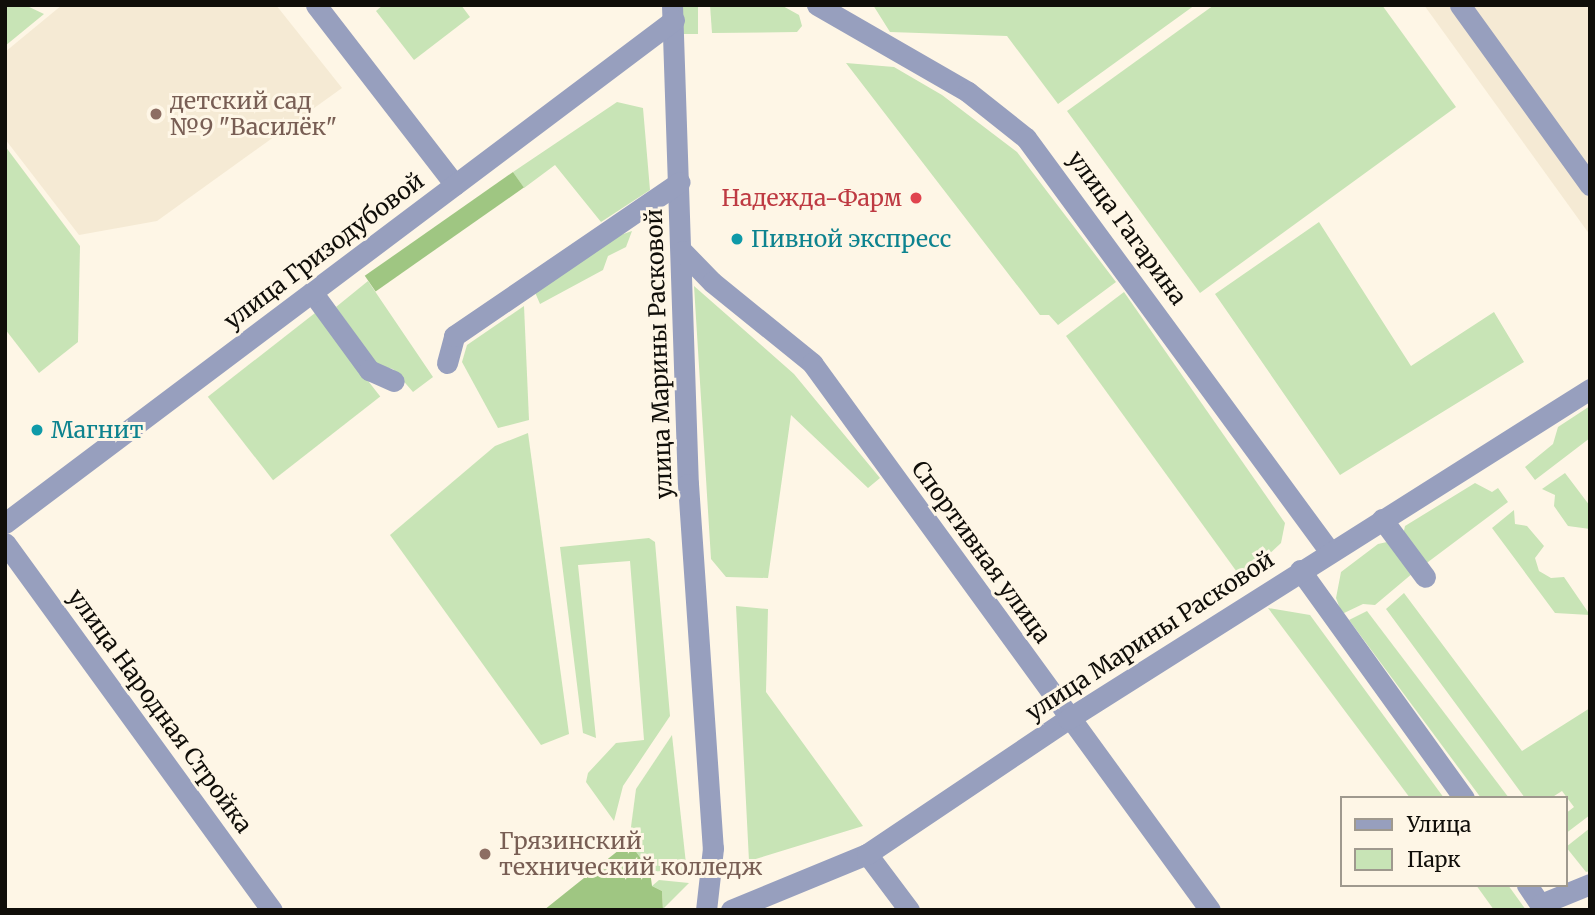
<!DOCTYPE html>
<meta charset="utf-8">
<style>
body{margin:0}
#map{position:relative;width:1595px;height:915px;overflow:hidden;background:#fef6e6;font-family:Merriweather,serif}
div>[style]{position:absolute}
.built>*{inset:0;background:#f5ead4}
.green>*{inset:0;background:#c8e4b6;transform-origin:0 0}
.forest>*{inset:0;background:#9fc682;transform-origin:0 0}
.minor>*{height:21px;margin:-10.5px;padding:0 10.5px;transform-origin:10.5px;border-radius:10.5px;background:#979fbe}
.dots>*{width:19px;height:19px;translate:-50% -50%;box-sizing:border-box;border:4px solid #fef6e6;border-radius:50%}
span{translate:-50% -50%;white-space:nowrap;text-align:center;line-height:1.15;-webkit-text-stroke:6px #fef6e6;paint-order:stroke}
.education-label{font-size:23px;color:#785e54}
.left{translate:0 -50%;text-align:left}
.health-label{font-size:23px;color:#be3a42}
.right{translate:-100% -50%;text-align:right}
.street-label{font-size:23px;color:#100e09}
.culture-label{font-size:23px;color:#0d838f}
.frame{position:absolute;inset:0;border:7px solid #100e09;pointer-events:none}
.legend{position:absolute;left:1340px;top:796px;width:228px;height:91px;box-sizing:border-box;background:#fef6e6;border:2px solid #9f998e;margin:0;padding:9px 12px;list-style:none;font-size:21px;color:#100e09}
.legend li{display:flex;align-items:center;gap:14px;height:35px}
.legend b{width:35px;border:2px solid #9f998e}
</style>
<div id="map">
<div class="built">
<div style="clip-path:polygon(62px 5px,276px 5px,342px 88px,157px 221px,79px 235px,5px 139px,5px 52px)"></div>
<div style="clip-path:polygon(1424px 5px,1590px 5px,1590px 235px)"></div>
</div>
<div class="green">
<div style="clip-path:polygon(5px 5px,25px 5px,44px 14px,5px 46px)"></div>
<div style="clip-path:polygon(383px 5px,461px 5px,470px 17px,414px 60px,376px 11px)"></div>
<div style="left:677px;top:5px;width:21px;height:29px"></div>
<div style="clip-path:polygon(710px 5px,781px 5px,799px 15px,802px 26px,797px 32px,712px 33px)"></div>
<div style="clip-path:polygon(873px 5px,1195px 5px,1058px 104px,1007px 36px,890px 32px)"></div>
<div style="clip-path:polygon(1214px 5px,1382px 5px,1456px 107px,1200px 293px,1067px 111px)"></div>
<div style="clip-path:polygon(846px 63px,894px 67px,942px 95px,1017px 152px,1116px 282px,1058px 325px,1049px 315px,1040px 315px)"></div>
<div style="clip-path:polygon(617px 102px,643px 108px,650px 190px,601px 222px,555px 165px,524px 188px,513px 172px)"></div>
<div style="clip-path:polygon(5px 146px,80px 246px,78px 342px,39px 373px,5px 329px)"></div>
<div style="clip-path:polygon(1319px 222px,1411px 366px,1494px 312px,1524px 362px,1340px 475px,1215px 294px)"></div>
<div style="clip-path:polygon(632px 231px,626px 247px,608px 256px,603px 270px,540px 304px,534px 290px,597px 243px)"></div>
<div style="clip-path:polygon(368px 281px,433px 377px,413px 392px,393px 369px,378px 366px,336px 307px)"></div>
<div style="clip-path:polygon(694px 286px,794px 374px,880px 478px,868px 488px,791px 415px,768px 578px,726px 577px,711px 559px)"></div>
<div style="clip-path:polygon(1124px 292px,1285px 523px,1281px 543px,1242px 579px,1066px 336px)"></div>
<div style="clip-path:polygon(524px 306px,529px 420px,498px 428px,462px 362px,467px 345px)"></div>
<div style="left:315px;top:313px;width:106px;height:136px;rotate:52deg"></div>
<div style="clip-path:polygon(1590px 406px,1590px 438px,1535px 480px,1525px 467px,1553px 444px,1558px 427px)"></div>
<div style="clip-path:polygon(528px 433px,569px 734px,541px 745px,390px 535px,495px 446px)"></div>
<div style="clip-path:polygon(1565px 473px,1590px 506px,1590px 529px,1568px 526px,1554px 506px,1555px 495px,1542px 489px)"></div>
<div style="clip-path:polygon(1475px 483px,1492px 492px,1498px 488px,1508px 502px,1424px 565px,1403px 535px,1405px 526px)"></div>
<div style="clip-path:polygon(1514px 510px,1515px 524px,1527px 526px,1544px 546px,1535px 558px,1539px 571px,1551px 578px,1564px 577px,1590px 615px,1555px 613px,1492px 528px)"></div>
<div style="clip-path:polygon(649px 538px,655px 542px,670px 716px,623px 786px,614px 821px,586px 782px,588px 773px,616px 743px,644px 740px,630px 561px,578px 565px,596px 738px,583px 733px,560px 547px)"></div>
<div style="clip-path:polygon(1387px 542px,1413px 573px,1375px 605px,1363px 604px,1342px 614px,1336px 598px,1341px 572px,1378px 544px)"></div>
<div style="clip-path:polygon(1404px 593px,1522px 751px,1590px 708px,1590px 815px,1565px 834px,1565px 814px,1574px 807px,1562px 791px,1551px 798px,1525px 798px,1386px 609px)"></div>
<div style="clip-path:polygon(736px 606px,768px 609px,766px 692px,863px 826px,749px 861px)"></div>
<div style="clip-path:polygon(1268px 608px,1310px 615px,1444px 798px,1410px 798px)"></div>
<div style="clip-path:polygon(1367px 611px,1509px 798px,1481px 798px,1349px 620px)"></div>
<div style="clip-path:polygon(672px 735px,687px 873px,650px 871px,629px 842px,636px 789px)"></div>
<div style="clip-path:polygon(1590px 828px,1590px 871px,1586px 872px,1566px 847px)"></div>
<div style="clip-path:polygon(659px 880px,689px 883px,663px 909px,662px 891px,652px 886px)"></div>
<div style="clip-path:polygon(1476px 885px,1508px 885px,1526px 910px,1494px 910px)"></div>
</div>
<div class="forest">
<div style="left:513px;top:172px;width:19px;height:181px;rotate:55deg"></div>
<div style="clip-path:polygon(629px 842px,650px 871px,652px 886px,662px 891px,663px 910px,544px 910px)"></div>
</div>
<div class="minor">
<div style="left:316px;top:5px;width:227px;rotate:52.3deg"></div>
<div style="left:672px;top:5px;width:479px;rotate:88.1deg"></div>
<div style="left:688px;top:484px;width:365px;rotate:86.1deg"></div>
<div style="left:713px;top:848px;width:62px;rotate:96.4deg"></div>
<div style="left:817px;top:5px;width:174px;rotate:29.9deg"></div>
<div style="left:968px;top:92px;width:74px;rotate:38.4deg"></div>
<div style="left:1026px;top:138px;width:514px;rotate:53.71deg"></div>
<div style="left:1460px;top:5px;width:222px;rotate:54.2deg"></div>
<div style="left:682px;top:251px;width:43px;rotate:45.9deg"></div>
<div style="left:712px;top:282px;width:129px;rotate:39deg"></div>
<div style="left:812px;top:363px;width:676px;rotate:53.96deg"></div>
<div style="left:312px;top:292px;width:97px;rotate:53.8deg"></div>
<div style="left:369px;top:370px;width:27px;rotate:24deg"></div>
<div style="left:447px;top:363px;width:28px;rotate:-75deg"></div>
<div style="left:454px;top:336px;width:273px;rotate:-34.3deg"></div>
<div style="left:1382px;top:519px;width:72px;rotate:53.4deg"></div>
<div style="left:5px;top:523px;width:837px;rotate:-36.94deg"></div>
<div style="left:5px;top:543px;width:454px;rotate:54deg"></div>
<div style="left:1300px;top:570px;width:281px;rotate:54.3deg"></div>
<div style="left:867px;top:854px;width:70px;rotate:53.1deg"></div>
<div style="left:1527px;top:885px;width:30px;rotate:56deg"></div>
<div style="left:1541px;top:904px;width:53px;rotate:-22.2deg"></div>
<div style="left:731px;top:910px;width:147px;rotate:-22.4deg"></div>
<div style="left:867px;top:854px;width:242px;rotate:-33.9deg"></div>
<div style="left:1068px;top:719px;width:618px;rotate:-32.3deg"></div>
</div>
<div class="dots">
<div style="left:156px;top:114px;background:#8d6e63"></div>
<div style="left:916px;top:198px;background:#e0444e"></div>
<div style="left:737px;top:239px;background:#0f9aa8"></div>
<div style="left:37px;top:430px;background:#0f9aa8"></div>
<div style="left:485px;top:854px;background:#8d6e63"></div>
</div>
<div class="education-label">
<span class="left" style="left:170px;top:114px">детский сад<br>№9 "Василёк"</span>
<span class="left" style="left:499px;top:854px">Грязинский<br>технический колледж</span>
</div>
<div class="health-label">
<span class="right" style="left:902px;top:198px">Надежда-Фарм</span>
</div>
<div class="street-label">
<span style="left:1127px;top:228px;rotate:54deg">улица Гагарина</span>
<span style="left:324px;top:251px;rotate:-37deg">улица Гризодубовой</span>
<span style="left:659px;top:354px;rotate:-92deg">улица Марины Расковой</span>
<span style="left:981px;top:552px;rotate:54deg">Спортивная улица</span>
<span style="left:1150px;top:636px;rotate:-33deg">улица Марины Расковой</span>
<span style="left:160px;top:711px;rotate:54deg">улица Народная Стройка</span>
</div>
<div class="culture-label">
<span class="left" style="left:751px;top:239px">Пивной экспресс</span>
<span class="left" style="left:51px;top:430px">Магнит</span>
</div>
<div class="frame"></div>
<ul class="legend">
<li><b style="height:9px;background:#979fbe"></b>Улица</li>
<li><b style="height:19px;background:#c8e4b6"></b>Парк</li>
</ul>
</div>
